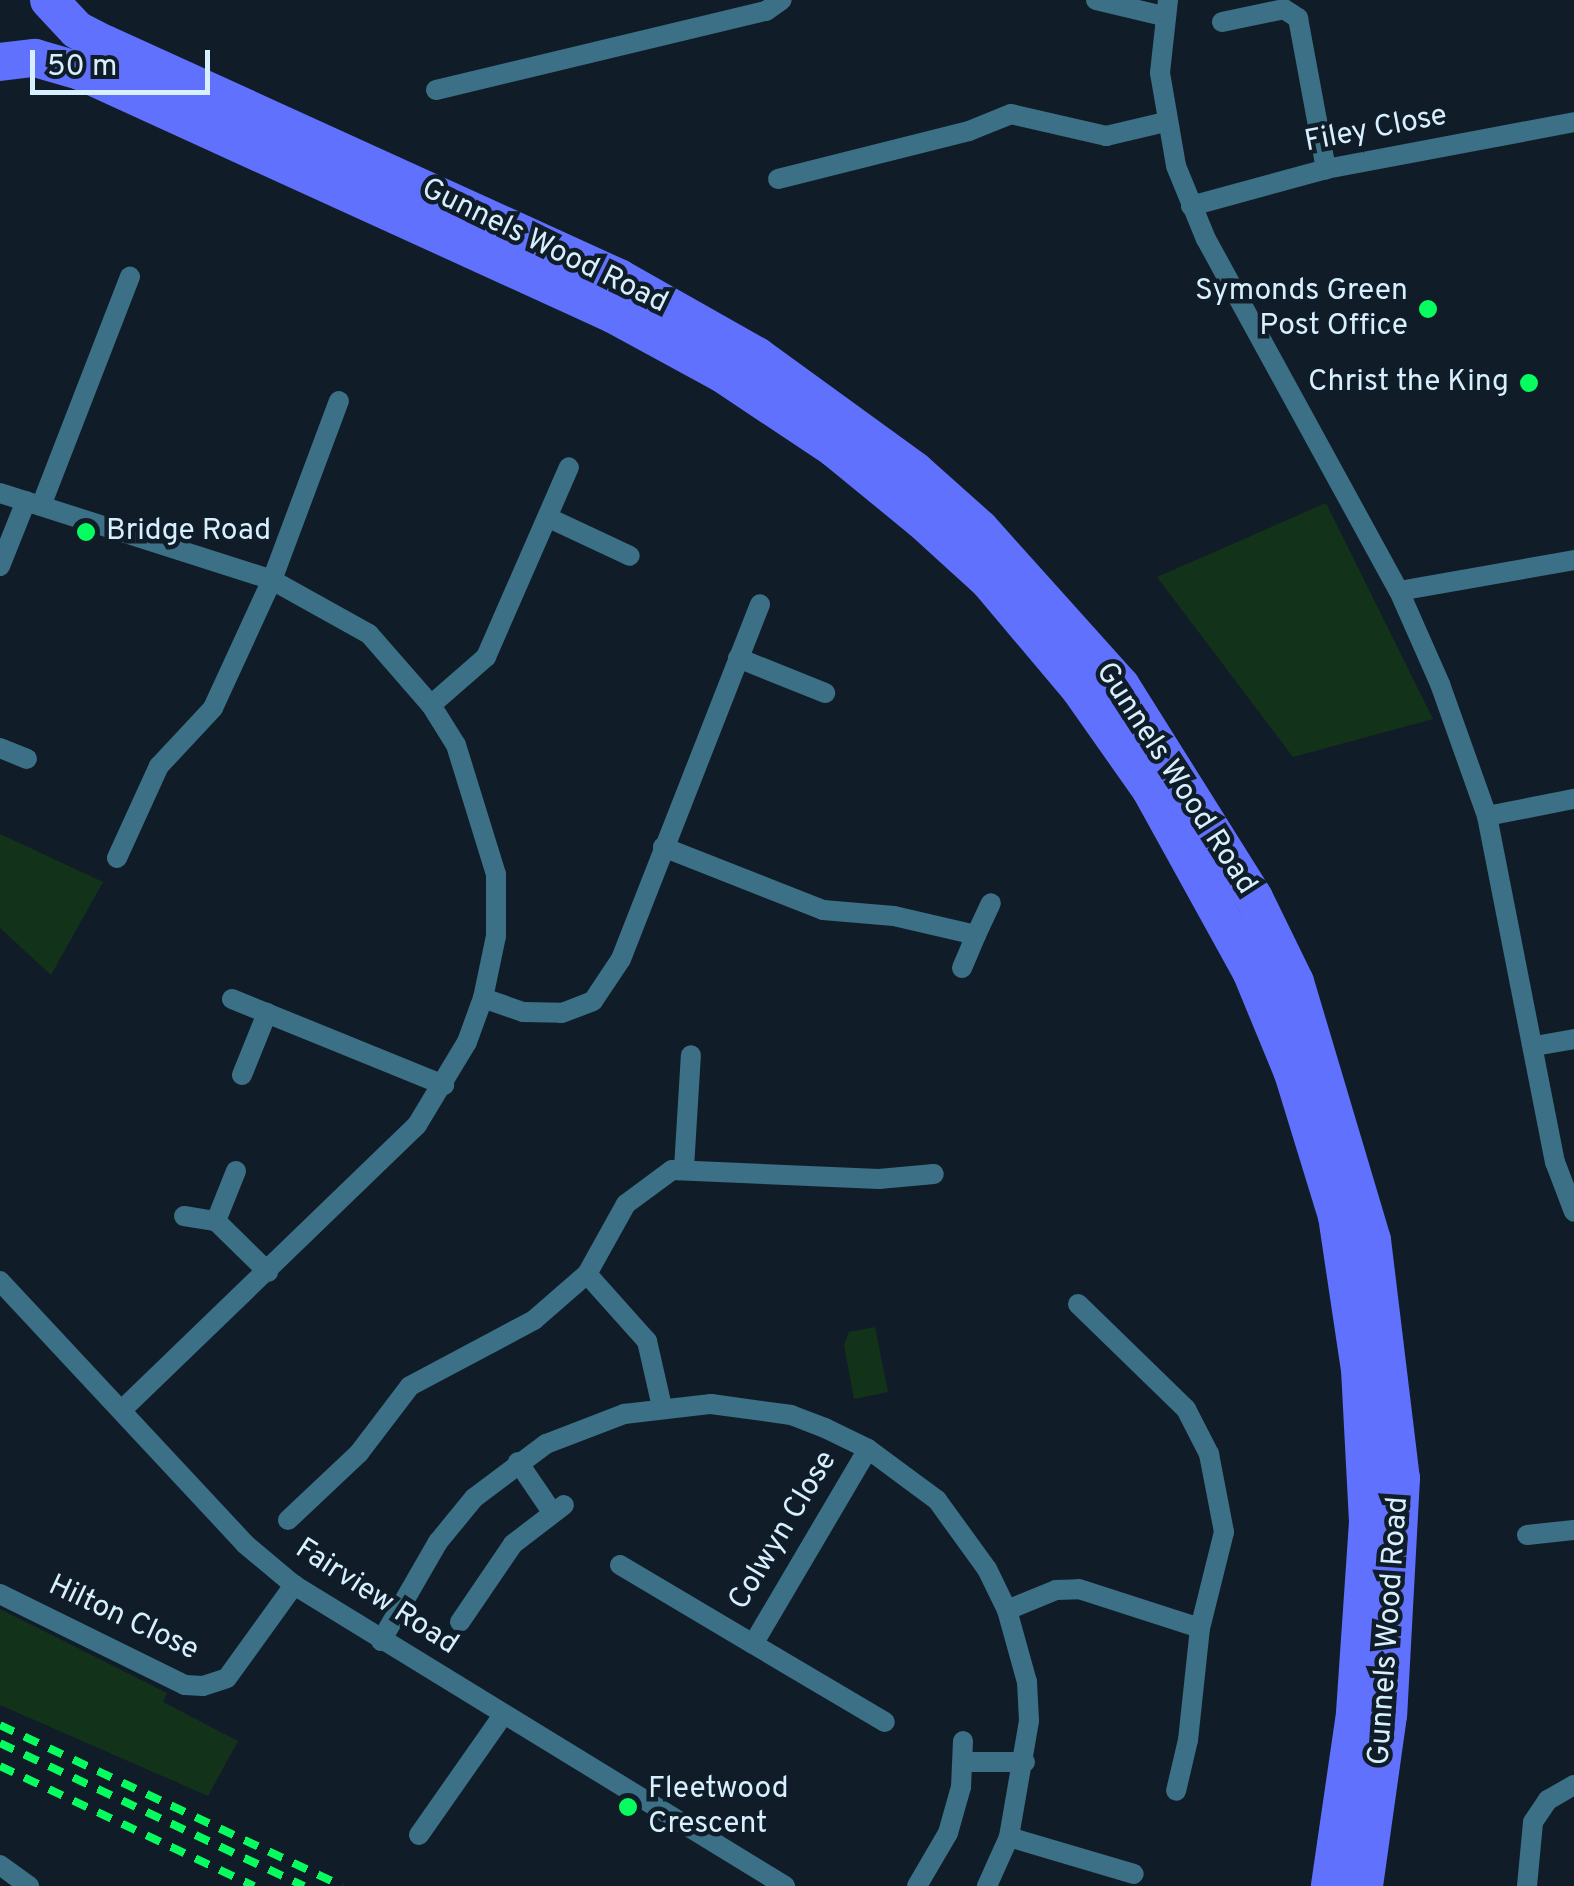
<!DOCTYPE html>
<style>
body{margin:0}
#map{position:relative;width:1574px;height:1886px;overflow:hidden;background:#101d28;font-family:Overpass,sans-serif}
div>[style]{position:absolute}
.green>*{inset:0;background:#13321a}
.minor>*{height:20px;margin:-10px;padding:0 10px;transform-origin:10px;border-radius:10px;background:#3c7086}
.tertiary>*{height:20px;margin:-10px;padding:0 10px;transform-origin:10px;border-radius:10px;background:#3c7086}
.primary>*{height:38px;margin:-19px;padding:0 19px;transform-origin:19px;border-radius:19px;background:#6071fd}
.rail>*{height:8px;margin-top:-4px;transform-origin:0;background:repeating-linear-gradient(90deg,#06fc5f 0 15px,transparent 0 27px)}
.dots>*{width:28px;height:28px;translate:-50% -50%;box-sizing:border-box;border:5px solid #101d28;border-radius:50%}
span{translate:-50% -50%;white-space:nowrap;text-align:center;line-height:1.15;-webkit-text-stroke:9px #101d28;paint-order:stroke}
.street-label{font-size:30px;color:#d7f0ff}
.poi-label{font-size:30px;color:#d7f0ff}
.right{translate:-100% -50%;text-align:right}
.left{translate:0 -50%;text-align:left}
.scale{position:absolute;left:30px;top:50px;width:180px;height:45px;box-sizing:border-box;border:5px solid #d7f0ff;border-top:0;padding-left:12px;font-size:30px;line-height:35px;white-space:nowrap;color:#d7f0ff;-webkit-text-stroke:8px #101d28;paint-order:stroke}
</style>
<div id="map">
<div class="green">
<div style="clip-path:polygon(1326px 503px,1433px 719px,1293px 757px,1157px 577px)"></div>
<div style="clip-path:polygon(0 834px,103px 882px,51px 975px,0 928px)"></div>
<div style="clip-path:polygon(875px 1327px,888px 1392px,854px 1399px,844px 1345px,849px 1332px)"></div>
<div style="clip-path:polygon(0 1609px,167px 1693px,163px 1702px,238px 1741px,208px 1796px,0 1705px)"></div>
</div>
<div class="minor">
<div style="left:1096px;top:0;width:69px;rotate:13.4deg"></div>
<div style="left:1168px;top:0;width:73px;rotate:96.3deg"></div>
<div style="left:1160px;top:73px;width:94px;rotate:80.2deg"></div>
<div style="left:1176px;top:166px;width:79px;rotate:67.7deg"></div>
<div style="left:1206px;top:239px;width:401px;rotate:61.3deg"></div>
<div style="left:1399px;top:591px;width:102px;rotate:66.2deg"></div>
<div style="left:1440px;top:684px;width:140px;rotate:70.4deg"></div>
<div style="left:1487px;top:816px;width:353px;rotate:78.9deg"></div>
<div style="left:1555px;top:1162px;width:53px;rotate:69.2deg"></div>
<div style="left:1222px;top:22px;width:63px;rotate:-11.8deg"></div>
<div style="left:1284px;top:9px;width:17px;rotate:33deg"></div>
<div style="left:1298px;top:18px;width:154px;rotate:79.5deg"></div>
<div style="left:436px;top:90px;width:339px;rotate:-13.5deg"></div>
<div style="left:766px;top:11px;width:19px;rotate:-35deg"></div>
<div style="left:778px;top:179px;width:197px;rotate:-14.1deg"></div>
<div style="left:969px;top:131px;width:45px;rotate:-22deg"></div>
<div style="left:1011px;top:114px;width:98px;rotate:13deg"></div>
<div style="left:1106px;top:136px;width:61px;rotate:-13.3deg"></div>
<div style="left:1191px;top:206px;width:140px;rotate:-15.3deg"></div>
<div style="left:1326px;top:169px;width:252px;rotate:-10.7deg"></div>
<div style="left:0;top:493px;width:286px;rotate:17.7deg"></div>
<div style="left:272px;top:580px;width:111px;rotate:29.1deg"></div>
<div style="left:369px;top:634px;width:94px;rotate:48.9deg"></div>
<div style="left:431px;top:705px;width:47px;rotate:58deg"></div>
<div style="left:456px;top:745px;width:135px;rotate:72.8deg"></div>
<div style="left:496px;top:874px;width:62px;rotate:90deg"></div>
<div style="left:496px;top:936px;width:63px;rotate:101.8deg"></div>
<div style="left:483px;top:998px;width:47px;rotate:110deg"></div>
<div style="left:467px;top:1042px;width:97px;rotate:121.1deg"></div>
<div style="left:417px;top:1125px;width:409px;rotate:136deg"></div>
<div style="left:41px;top:506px;width:246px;rotate:-68.8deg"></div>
<div style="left:549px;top:518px;width:89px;rotate:25.1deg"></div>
<div style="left:0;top:566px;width:70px;rotate:-68.2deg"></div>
<div style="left:1399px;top:591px;width:178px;rotate:-10deg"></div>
<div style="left:738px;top:658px;width:94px;rotate:21.9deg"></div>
<div style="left:431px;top:705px;width:73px;rotate:-41.1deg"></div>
<div style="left:486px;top:657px;width:207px;rotate:-66.4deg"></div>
<div style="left:0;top:748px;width:29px;rotate:22deg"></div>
<div style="left:1487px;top:816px;width:89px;rotate:-11.1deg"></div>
<div style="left:663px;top:847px;width:172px;rotate:21.5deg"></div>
<div style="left:823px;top:910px;width:71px;rotate:4.8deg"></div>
<div style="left:894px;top:916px;width:84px;rotate:13deg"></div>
<div style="left:976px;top:935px;width:35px;rotate:-65deg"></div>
<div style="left:117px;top:858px;width:101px;rotate:-65.5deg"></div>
<div style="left:159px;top:766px;width:79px;rotate:-47deg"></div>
<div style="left:213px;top:708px;width:141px;rotate:-65.3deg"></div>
<div style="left:272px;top:580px;width:191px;rotate:-69.5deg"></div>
<div style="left:962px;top:968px;width:36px;rotate:-67deg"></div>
<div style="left:483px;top:998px;width:42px;rotate:19.3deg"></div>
<div style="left:523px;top:1012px;width:39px;rotate:1deg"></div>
<div style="left:562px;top:1013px;width:33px;rotate:-21deg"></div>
<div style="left:593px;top:1001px;width:50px;rotate:-56.3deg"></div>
<div style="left:621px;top:959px;width:381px;rotate:-68.6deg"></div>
<div style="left:232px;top:999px;width:229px;rotate:22.1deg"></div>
<div style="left:1535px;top:1046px;width:40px;rotate:-10deg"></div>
<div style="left:242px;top:1075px;width:67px;rotate:-68deg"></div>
<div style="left:684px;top:1168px;width:113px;rotate:-86.5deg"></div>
<div style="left:236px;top:1171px;width:54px;rotate:111.8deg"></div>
<div style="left:216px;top:1221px;width:73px;rotate:44.4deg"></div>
<div style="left:184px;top:1216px;width:32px;rotate:9deg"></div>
<div style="left:587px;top:1274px;width:80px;rotate:-60.9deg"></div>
<div style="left:626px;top:1204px;width:57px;rotate:-36.5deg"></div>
<div style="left:672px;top:1170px;width:207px;rotate:2.5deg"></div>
<div style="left:879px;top:1179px;width:55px;rotate:-5.2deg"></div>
<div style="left:1078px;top:1304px;width:151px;rotate:44.2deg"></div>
<div style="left:1186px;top:1409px;width:51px;rotate:62.9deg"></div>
<div style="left:1209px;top:1454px;width:79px;rotate:79.1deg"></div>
<div style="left:1224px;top:1532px;width:99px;rotate:104deg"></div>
<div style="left:868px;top:1449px;width:226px;rotate:120.5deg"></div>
<div style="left:753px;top:1644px;width:153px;rotate:30.6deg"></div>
<div style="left:518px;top:1462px;width:60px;rotate:55.8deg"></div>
<div style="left:288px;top:1520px;width:98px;rotate:-43.3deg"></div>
<div style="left:359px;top:1453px;width:84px;rotate:-52.7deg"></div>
<div style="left:410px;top:1386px;width:140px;rotate:-28deg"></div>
<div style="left:534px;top:1320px;width:70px;rotate:-41deg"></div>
<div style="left:587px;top:1274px;width:90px;rotate:48.2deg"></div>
<div style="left:647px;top:1341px;width:68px;rotate:77.2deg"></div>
<div style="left:1527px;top:1535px;width:47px;rotate:-6.1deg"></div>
<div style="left:620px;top:1565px;width:155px;rotate:30.7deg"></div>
<div style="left:0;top:1594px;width:206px;rotate:26.2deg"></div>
<div style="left:185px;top:1685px;width:18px;rotate:3deg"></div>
<div style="left:203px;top:1686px;width:25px;rotate:-18deg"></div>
<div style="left:227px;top:1678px;width:115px;rotate:-54.2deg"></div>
<div style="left:1007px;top:1610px;width:53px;rotate:-22.2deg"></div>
<div style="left:1056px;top:1590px;width:23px;rotate:-2deg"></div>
<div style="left:1079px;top:1589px;width:127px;rotate:17.9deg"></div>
<div style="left:1200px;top:1628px;width:113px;rotate:96.1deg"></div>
<div style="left:1188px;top:1740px;width:52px;rotate:103.2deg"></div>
<div style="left:460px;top:1622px;width:94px;rotate:-55.8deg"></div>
<div style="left:513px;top:1544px;width:64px;rotate:-37.4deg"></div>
<div style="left:381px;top:1641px;width:114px;rotate:-60.1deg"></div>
<div style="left:438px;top:1542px;width:57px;rotate:-50.7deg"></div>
<div style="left:474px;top:1498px;width:90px;rotate:-36.9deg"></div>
<div style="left:546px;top:1444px;width:84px;rotate:-21deg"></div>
<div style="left:624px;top:1414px;width:88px;rotate:-6.6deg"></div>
<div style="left:711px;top:1404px;width:81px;rotate:7.8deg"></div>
<div style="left:791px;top:1415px;width:36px;rotate:21deg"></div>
<div style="left:825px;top:1428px;width:48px;rotate:26deg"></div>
<div style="left:868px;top:1449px;width:86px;rotate:36.5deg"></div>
<div style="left:937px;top:1500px;width:85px;rotate:54.1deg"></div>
<div style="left:987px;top:1569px;width:46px;rotate:64deg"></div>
<div style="left:1007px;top:1610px;width:75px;rotate:74.5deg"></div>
<div style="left:1027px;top:1682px;width:39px;rotate:87deg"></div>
<div style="left:1029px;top:1721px;width:118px;rotate:99.8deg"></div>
<div style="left:1009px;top:1837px;width:54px;rotate:114.2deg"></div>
<div style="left:965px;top:1762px;width:60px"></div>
<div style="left:419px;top:1835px;width:146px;rotate:-55deg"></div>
<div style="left:1009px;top:1837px;width:130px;rotate:16.5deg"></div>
<div style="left:0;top:1865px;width:36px;rotate:36deg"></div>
<div style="left:917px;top:1886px;width:61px;rotate:-59.7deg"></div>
<div style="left:948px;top:1833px;width:48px;rotate:-74.2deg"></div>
<div style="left:961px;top:1787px;width:46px;rotate:-87.5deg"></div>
<div style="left:1527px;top:1886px;width:64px;rotate:-84.6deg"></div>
<div style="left:1533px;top:1822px;width:27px;rotate:-56deg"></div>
<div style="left:1548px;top:1800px;width:30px;rotate:-30deg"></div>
</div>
<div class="tertiary">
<div style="left:0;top:1281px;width:359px;rotate:47deg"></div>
<div style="left:245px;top:1544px;width:64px;rotate:39.9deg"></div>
<div style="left:294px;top:1585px;width:576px;rotate:31.51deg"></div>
</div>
<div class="primary">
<div style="left:49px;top:0;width:41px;rotate:47deg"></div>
<div style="left:77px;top:30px;width:31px;rotate:27deg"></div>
<div style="left:105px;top:44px;width:565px;rotate:24.48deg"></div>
<div style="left:619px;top:278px;width:159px;rotate:29.5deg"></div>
<div style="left:757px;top:356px;width:195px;rotate:36deg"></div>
<div style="left:915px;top:471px;width:87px;rotate:41.7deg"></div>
<div style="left:980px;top:529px;width:211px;rotate:48.1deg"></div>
<div style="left:1121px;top:686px;width:250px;rotate:57.9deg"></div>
<div style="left:1254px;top:898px;width:93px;rotate:64deg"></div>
<div style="left:1295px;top:982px;width:269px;rotate:73.4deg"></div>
<div style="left:1372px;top:1240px;width:240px;rotate:83.1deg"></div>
<div style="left:1401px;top:1478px;width:237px;rotate:93.1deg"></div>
<div style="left:1388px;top:1715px;width:173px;rotate:98deg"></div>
<div style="left:0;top:62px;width:35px;rotate:-7deg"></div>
<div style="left:35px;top:58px;width:47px;rotate:16.1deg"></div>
<div style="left:80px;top:71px;width:586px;rotate:24.51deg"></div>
<div style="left:613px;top:314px;width:125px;rotate:28.6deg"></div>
<div style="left:723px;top:374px;width:133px;rotate:33.7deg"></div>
<div style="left:834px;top:448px;width:114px;rotate:39.3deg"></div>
<div style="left:922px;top:520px;width:91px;rotate:42.3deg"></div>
<div style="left:989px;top:581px;width:141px;rotate:49.9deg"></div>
<div style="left:1080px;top:689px;width:123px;rotate:54.9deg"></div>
<div style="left:1151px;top:790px;width:207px;rotate:61.1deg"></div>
<div style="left:1251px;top:971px;width:110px;rotate:67.6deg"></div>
<div style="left:1293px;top:1073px;width:150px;rotate:72.9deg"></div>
<div style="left:1337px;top:1216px;width:155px;rotate:81.5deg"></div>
<div style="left:1360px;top:1369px;width:153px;rotate:87deg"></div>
<div style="left:1368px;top:1522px;width:192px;rotate:93.9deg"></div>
<div style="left:1355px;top:1714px;width:174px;rotate:98.3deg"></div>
</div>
<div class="rail">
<div style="left:0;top:1725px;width:378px;rotate:25.2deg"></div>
<div style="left:0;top:1743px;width:336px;rotate:25.2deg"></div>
<div style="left:0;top:1766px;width:281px;rotate:25.3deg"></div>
</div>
<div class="dots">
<div style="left:1428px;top:309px;background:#06fc5f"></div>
<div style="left:1529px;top:383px;background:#06fc5f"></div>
<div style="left:86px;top:532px;background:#06fc5f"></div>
<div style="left:628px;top:1807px;background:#06fc5f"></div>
</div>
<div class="street-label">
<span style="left:1376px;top:130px;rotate:-11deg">Filey Close</span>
<span style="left:544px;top:247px;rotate:26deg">Gunnels Wood Road</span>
<span style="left:1175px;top:779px;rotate:57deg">Gunnels Wood Road</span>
<span style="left:784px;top:1531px;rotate:-59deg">Colwyn Close</span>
<span style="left:376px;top:1598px;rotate:33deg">Fairview Road</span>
<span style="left:123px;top:1619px;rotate:25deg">Hilton Close</span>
<span style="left:1390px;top:1631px;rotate:-86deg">Gunnels Wood Road</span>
</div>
<div class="poi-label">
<span class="right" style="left:1408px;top:309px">Symonds Green<br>Post Office</span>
<span class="right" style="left:1509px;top:383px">Christ the King</span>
<span class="left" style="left:106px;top:532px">Bridge Road</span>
<span class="left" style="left:648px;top:1807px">Fleetwood<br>Crescent</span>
</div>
<div class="scale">50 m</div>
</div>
